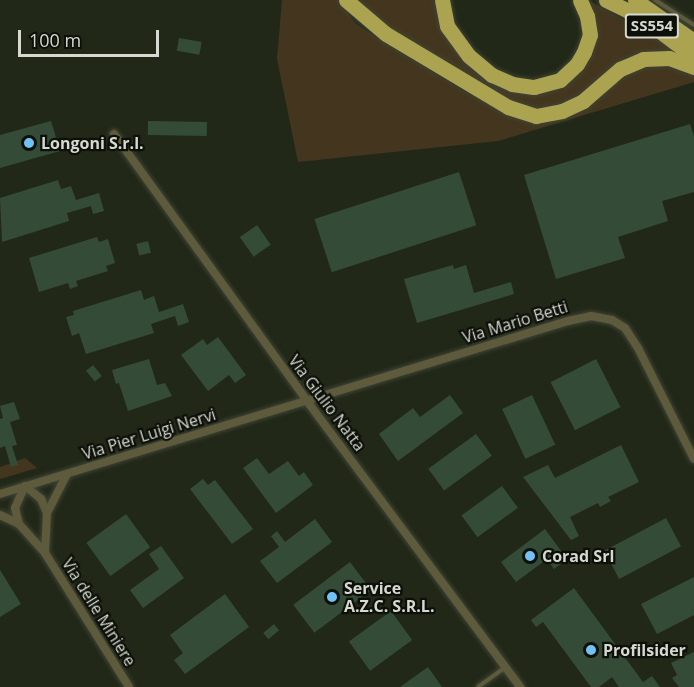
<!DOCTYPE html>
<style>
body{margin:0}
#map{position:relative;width:694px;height:687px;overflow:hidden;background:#222818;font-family:"Open Sans",sans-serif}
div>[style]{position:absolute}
.green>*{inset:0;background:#44361e}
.building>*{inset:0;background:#344b38;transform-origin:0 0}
.roads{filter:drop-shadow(0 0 2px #3f4435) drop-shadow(0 0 2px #3f4435)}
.lane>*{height:4px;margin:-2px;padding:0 2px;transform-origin:2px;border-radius:2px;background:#5e5a3c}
.street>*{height:8px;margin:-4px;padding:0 4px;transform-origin:4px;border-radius:4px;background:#5e5a3c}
.highway>*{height:15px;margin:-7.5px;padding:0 7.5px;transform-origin:7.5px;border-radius:7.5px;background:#aca351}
.dots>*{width:16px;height:16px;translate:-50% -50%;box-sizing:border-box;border:3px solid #0d1009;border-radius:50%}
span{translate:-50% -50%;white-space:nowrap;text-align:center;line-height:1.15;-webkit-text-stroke:4.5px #0d1009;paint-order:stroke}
.shield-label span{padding:2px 4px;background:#0d1009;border:2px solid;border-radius:4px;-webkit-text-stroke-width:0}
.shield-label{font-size:15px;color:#d5d9cf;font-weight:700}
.poi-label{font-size:16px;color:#d5d9cf;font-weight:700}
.left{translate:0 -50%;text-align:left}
.street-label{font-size:16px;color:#d5d9cf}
.scale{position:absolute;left:18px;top:30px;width:141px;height:27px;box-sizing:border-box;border:3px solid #d5d9cf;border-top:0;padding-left:8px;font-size:18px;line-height:21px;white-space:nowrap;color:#d5d9cf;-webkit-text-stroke:4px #0d1009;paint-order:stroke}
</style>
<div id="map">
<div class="green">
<div style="clip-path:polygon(282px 0,338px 0,356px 24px,393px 48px,462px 90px,522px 119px,551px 120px,621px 76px,634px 70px,657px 65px,683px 69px,694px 74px,694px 82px,498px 141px,298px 162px,277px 59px)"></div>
<div style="clip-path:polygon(351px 0,434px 0,450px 43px,476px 72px,496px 85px,525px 92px,552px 91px,569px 84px,588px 58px,588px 0,680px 52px,678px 56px,642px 53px,625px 58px,566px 104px,549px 109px,529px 108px,506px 102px,385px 28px)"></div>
<div style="clip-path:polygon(25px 458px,37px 468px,0 479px,0 467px)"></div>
</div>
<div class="building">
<div style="left:179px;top:38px;width:23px;height:13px;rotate:10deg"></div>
<div style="clip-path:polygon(51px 121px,60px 151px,0 168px,0 135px)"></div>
<div style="left:148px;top:121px;width:59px;height:14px;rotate:1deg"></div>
<div style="clip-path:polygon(690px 124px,694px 136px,694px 192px,662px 201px,668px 221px,618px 237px,625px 258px,556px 279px,524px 175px)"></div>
<div style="left:459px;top:172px;width:56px;height:152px;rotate:72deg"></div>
<div style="clip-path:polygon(58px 180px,61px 189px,71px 186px,76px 200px,99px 193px,104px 211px,93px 214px,91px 206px,67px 213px,69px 221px,2px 242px,0 198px)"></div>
<div style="left:257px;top:225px;width:24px;height:21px;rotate:55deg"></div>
<div style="clip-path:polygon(97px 237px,99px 242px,108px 239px,115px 263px,106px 266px,108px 271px,76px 281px,78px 286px,70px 289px,68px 283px,39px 292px,29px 258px)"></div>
<div style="left:148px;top:241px;width:12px;height:12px;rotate:76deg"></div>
<div style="clip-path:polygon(453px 265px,454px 269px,466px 265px,474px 293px,511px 282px,514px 294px,417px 323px,404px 279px)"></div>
<div style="clip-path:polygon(141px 290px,144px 300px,154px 296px,159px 312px,183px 304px,189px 322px,178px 326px,175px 316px,151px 324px,154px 333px,86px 354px,79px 333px,72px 336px,66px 317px,74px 315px,73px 311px)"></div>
<div style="clip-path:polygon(218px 337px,246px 375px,235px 383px,229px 375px,208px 391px,181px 355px,203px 339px,207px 345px)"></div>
<div style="clip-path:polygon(149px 359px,157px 385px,165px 383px,172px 396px,128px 411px,119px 383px,116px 384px,112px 370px)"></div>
<div style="left:596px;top:359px;width:54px;height:51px;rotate:63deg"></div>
<div style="left:93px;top:365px;width:14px;height:9px;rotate:51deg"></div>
<div style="clip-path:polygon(450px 395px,463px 413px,398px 461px,379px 434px,413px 408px,420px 417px)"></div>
<div style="left:532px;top:395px;width:55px;height:33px;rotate:65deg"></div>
<div style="clip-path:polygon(14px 402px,20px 419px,10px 422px,17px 445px,12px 446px,18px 465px,11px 467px,5px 446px,0 448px,0 419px,3px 418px,0 406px)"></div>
<div style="left:476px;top:434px;width:27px;height:59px;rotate:54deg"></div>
<div style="clip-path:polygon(621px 445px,639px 482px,608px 497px,611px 501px,600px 507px,598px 503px,570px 517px,579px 536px,571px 540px,523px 477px,548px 465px,555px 478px)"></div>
<div style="clip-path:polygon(257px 458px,269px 474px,288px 461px,299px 476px,304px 472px,313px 485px,276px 513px,243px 468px)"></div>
<div style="clip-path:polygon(203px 479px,208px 485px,215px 480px,253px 529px,232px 544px,190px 489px)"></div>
<div style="left:502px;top:486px;width:27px;height:50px;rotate:54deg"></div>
<div style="left:126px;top:514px;width:41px;height:49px;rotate:54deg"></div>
<div style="left:666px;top:518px;width:32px;height:70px;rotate:62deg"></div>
<div style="clip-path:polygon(315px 519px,332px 542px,277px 583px,260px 561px,279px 547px,271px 536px,277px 531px,285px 542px)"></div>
<div style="clip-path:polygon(545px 529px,567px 559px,554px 569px,547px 559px,516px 582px,501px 562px)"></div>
<div style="clip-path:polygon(161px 546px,184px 578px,143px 608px,130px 590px,159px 569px,149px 554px)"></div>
<div style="left:350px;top:562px;width:35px;height:71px;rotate:53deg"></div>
<div style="clip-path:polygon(0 570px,21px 604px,0 617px)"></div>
<div style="clip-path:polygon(694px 577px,694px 615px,657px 634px,641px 604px)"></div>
<div style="clip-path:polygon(574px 588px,643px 682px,652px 676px,660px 687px,619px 687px,612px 677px,599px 687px,591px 687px,543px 622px,536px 627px,531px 620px)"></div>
<div style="clip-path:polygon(225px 594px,249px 627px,185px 674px,174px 660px,183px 653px,170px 635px)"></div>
<div style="left:391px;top:611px;width:36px;height:52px;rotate:54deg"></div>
<div style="left:274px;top:624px;width:8px;height:14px;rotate:50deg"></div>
<div style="clip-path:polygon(694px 652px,694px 687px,679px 687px,672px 678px,677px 675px,671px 663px)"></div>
<div style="clip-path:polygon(428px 667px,442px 687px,400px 687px)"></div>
</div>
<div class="roads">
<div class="lane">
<div style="left:655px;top:0;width:46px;rotate:32.7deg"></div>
<div style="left:478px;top:687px;width:32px;rotate:-36deg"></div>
</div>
<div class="street">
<div style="left:114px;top:134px;width:329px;rotate:54.1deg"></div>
<div style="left:307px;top:401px;width:357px;rotate:53.3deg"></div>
<div style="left:25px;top:486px;width:21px;rotate:39deg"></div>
<div style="left:41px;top:499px;width:15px;rotate:67deg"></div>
<div style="left:0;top:494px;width:594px;rotate:-16.94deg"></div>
<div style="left:568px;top:321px;width:24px;rotate:-12deg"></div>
<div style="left:591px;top:316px;width:21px;rotate:11deg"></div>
<div style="left:612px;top:320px;width:15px;rotate:32deg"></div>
<div style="left:625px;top:328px;width:24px;rotate:57deg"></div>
<div style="left:638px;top:348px;width:124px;rotate:63.2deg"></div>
<div style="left:0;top:515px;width:21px;rotate:25deg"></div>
<div style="left:19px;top:524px;width:39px;rotate:48deg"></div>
<div style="left:45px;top:553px;width:158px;rotate:57.9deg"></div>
<div style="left:19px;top:524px;width:16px;rotate:-104deg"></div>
<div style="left:15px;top:508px;width:24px;rotate:-66deg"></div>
<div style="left:45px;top:553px;width:40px;rotate:-87.1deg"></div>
<div style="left:47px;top:513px;width:44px;rotate:-62.9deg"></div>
</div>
<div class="highway">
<div style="left:346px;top:0;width:52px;rotate:40.4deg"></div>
<div style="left:386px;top:34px;width:142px;rotate:30.9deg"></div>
<div style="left:508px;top:107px;width:29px;rotate:18deg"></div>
<div style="left:536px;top:116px;width:26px;rotate:-11deg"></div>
<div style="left:562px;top:111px;width:23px;rotate:-25deg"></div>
<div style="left:583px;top:101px;width:49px;rotate:-40.9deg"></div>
<div style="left:620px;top:69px;width:25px;rotate:-23deg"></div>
<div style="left:643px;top:59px;width:26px;rotate:-2deg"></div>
<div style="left:669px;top:58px;width:27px;rotate:20deg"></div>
<div style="left:442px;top:0;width:26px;rotate:79deg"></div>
<div style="left:447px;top:26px;width:37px;rotate:54deg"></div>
<div style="left:469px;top:56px;width:30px;rotate:40deg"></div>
<div style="left:492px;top:75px;width:22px;rotate:24deg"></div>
<div style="left:512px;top:84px;width:22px;rotate:8deg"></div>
<div style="left:534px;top:87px;width:27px;rotate:-15deg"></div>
<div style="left:560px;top:80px;width:23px;rotate:-43deg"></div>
<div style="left:577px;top:64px;width:14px;rotate:-60deg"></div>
<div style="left:584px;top:52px;width:18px;rotate:-71deg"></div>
<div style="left:590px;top:35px;width:19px;rotate:-99deg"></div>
<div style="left:587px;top:16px;width:17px;rotate:-114deg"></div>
<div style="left:606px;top:0;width:39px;rotate:26deg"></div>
<div style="left:641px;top:17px;width:66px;rotate:37deg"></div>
<div style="left:635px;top:0;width:72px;rotate:34.8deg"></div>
</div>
</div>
<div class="dots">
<div style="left:29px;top:143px;background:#71c1f5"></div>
<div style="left:530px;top:556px;background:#71c1f5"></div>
<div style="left:332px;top:597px;background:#71c1f5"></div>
<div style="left:591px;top:650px;background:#71c1f5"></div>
</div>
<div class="shield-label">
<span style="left:652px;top:26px">SS554</span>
</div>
<div class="poi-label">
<span class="left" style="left:41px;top:143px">Longoni S.r.l.</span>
<span class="left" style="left:542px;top:556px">Corad Srl</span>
<span class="left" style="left:344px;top:597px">Service<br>A.Z.C. S.R.L.</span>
<span class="left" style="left:603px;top:650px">Profilsider</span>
</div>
<div class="street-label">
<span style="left:515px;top:322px;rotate:-17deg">Via Mario Betti</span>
<span style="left:327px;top:403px;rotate:53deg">Via Giulio Natta</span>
<span style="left:149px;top:434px;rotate:-17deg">Via Pier Luigi Nervi</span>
<span style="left:99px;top:612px;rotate:58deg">Via delle Miniere</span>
</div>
<div class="scale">100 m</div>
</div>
